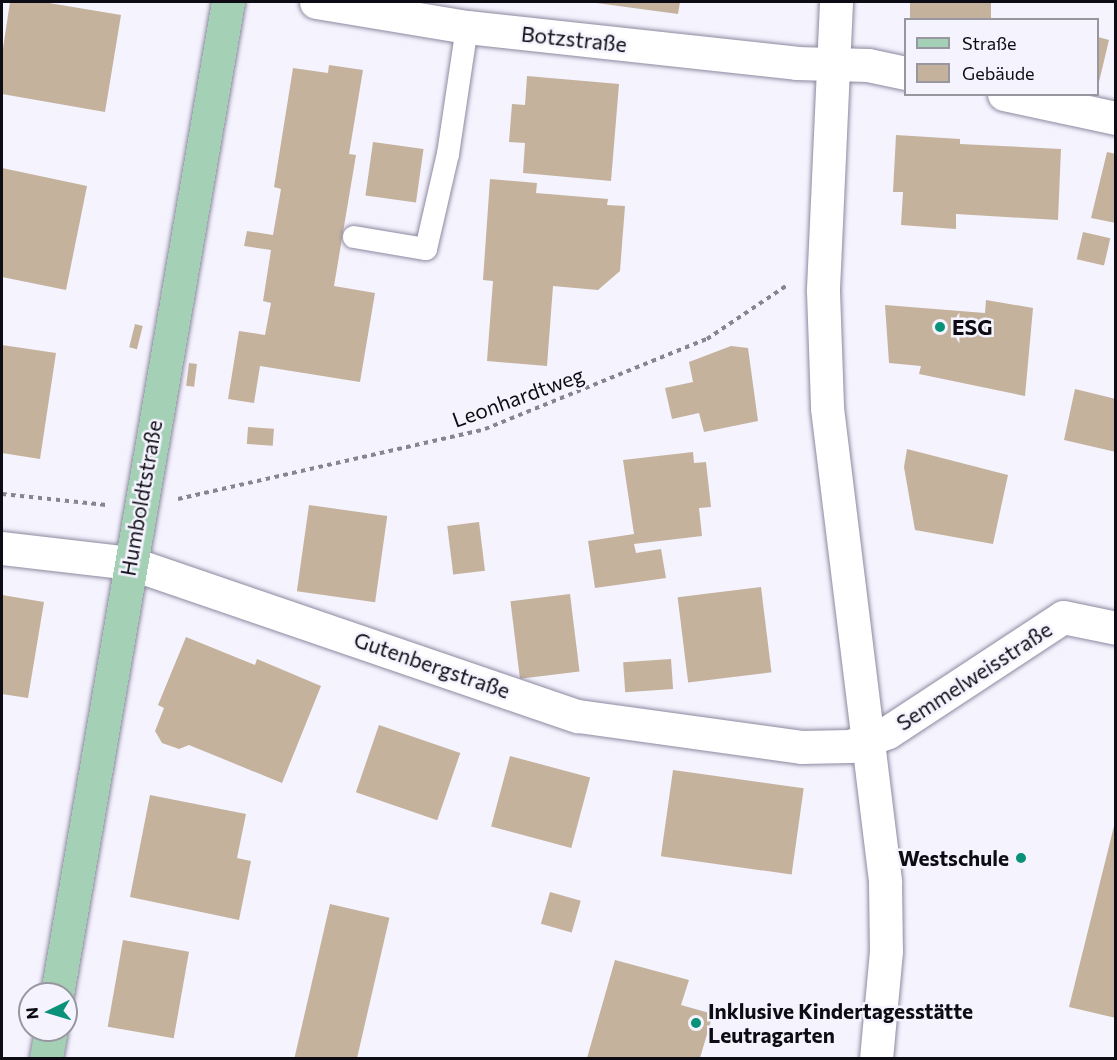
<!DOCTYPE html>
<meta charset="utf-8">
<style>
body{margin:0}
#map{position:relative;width:1117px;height:1060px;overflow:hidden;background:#f5f3fe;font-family:Commissioner,sans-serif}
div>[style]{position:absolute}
.building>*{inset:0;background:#c4b29d;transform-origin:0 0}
.path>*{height:4px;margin-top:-2px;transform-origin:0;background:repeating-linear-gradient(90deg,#87858f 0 4.5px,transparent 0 9px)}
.roads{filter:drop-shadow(0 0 2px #8d89a0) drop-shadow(0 0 2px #8d89a0)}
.service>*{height:22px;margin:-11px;padding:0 11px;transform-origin:11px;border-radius:11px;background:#fff}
.minor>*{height:33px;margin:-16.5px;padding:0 16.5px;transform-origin:16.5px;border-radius:16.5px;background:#fff}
.primary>*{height:33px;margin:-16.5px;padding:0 16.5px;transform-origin:16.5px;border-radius:16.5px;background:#a4d0b6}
.dots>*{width:16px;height:16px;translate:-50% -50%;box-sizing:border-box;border:3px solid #f5f3fe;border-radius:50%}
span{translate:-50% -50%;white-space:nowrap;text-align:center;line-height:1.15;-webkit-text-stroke:5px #f5f3fe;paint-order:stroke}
.street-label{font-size:21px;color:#0d0c14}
.poi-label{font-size:21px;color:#0d0c14;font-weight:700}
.left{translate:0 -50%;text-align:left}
.right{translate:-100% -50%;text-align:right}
.frame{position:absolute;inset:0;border:3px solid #0d0c14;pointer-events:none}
.legend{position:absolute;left:904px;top:18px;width:195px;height:78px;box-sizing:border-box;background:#f5f3fe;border:2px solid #9897a0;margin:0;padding:8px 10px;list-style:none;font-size:18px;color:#0d0c14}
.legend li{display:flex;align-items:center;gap:12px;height:30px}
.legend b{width:30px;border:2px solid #9897a0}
.north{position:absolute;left:18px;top:982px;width:60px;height:60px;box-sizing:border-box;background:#f5f3fe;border:2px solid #9897a0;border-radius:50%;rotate:265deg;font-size:16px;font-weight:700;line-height:24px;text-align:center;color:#0d0c14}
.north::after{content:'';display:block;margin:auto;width:21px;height:27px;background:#09917a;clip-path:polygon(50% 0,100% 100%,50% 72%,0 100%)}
</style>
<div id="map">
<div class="building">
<div style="clip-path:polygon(10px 2px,43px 2px,121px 15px,105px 112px,2px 94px,2px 55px)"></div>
<div style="clip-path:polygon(589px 2px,680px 2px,678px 14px)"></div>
<div style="left:910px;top:2px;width:81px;height:18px"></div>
<div style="clip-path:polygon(1098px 37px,1109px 40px,1098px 86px)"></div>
<div style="clip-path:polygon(329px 65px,363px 70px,349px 154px,356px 155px,334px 286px,375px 293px,360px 382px,260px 366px,254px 403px,228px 399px,239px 331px,265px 335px,271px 303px,263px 301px,271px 250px,244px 246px,247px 231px,273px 235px,281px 189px,274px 187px,293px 68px,328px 73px)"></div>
<div style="clip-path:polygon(527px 76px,619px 84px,611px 181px,523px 173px,525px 143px,509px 142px,512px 104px,525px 105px)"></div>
<div style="clip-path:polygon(896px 135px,960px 139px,960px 144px,1061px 149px,1058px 220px,956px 214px,956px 229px,901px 225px,903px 192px,893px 192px)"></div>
<div style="left:373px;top:142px;width:51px;height:54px;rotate:8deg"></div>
<div style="clip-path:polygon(1107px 152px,1116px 154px,1116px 223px,1091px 218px)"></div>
<div style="clip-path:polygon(2px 168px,87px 186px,66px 290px,2px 277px)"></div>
<div style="clip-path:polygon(490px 179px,537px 183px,536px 193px,608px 199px,607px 205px,625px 206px,620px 271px,598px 290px,553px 286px,547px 366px,487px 361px,493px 281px,483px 280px)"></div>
<div style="left:1083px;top:232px;width:28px;height:28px;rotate:13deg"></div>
<div style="clip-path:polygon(986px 300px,1033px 308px,1025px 396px,919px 374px,921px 366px,889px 363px,885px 305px,985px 313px)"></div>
<div style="left:135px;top:324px;width:8px;height:24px;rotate:14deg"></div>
<div style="clip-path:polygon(2px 345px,56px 353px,40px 459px,2px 453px)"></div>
<div style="clip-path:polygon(731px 346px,748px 348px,758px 421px,704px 432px,699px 413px,672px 419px,665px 388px,693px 382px,689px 362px)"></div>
<div style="left:189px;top:363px;width:8px;height:23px;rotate:7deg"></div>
<div style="clip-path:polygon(1075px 389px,1116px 399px,1116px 452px,1064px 440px)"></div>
<div style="left:248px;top:427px;width:26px;height:17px;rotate:4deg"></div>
<div style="clip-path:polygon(907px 449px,1008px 475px,993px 544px,915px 530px,904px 467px)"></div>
<div style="clip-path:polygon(693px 452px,694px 463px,706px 462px,711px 507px,699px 508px,702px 536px,634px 544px,636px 553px,661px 549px,666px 578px,595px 588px,588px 541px,634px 534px,623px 460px)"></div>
<div style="left:309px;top:505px;width:79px;height:87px;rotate:8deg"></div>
<div style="left:479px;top:522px;width:49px;height:32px;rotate:83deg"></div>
<div style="left:761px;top:587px;width:86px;height:84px;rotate:83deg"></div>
<div style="left:570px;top:594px;width:78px;height:60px;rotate:83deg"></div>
<div style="clip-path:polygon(2px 595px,44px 602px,28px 698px,2px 694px)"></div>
<div style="clip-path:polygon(186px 637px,255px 665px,257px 659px,321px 686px,282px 783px,189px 745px,179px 749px,162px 743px,155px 731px,164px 708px,158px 705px)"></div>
<div style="left:671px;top:659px;width:30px;height:48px;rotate:86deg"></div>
<div style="left:379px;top:725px;width:86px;height:71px;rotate:19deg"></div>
<div style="left:510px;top:756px;width:83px;height:73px;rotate:15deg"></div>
<div style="left:673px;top:770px;width:132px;height:87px;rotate:8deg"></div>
<div style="clip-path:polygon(150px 795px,246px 814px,237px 858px,251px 861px,239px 920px,130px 897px)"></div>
<div style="clip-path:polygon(1115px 822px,1116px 822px,1116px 1018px,1069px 1007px)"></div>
<div style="left:550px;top:892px;width:32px;height:33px;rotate:16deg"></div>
<div style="left:330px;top:904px;width:61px;height:158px;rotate:13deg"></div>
<div style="left:123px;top:940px;width:67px;height:88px;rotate:10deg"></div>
<div style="clip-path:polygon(615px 960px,689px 980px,681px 1005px,713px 1014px,700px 1058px,587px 1058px)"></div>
</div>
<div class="path">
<div style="left:2px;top:494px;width:105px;rotate:6deg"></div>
<div style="left:178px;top:499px;width:315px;rotate:-12.8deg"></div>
<div style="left:485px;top:429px;width:240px;rotate:-22.1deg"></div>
<div style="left:707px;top:339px;width:95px;rotate:-33.9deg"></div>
</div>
<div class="roads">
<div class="service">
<div style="left:354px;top:237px;width:73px;rotate:9.5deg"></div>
<div style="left:426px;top:249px;width:98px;rotate:-77deg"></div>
<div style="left:448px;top:154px;width:128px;rotate:-81.5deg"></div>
</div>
<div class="minor">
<div style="left:316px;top:2px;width:153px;rotate:9.4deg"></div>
<div style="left:467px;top:27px;width:331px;rotate:6.2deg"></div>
<div style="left:796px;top:63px;width:72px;rotate:1.6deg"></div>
<div style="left:868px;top:65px;width:39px;rotate:12deg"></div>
<div style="left:836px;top:2px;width:289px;rotate:92.6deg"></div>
<div style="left:823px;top:291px;width:117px;rotate:88deg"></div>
<div style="left:827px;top:408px;width:478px;rotate:83deg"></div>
<div style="left:885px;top:882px;width:69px;rotate:89.2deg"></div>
<div style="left:886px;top:951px;width:107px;rotate:95.3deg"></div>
<div style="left:1004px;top:94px;width:115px;rotate:12.1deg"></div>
<div style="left:2px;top:548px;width:129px;rotate:6.7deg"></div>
<div style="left:130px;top:563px;width:473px;rotate:18.9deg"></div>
<div style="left:578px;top:716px;width:225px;rotate:7.9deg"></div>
<div style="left:801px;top:747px;width:49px;rotate:-1.2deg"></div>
<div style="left:850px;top:746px;width:40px;rotate:-20.2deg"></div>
<div style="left:888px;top:732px;width:209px;rotate:-33.3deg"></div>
<div style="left:1063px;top:617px;width:54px;rotate:11.7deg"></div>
</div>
<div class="primary">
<div style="left:57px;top:994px;width:1007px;rotate:-80.22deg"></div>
<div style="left:46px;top:1058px;width:28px;rotate:-80deg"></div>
</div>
</div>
<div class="dots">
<div style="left:940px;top:327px;background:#09917a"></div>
<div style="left:1021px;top:858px;background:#09917a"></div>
<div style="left:696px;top:1023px;background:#09917a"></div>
</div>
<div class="street-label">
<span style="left:574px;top:39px;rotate:6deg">Botzstraße</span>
<span style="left:518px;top:397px;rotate:-20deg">Leonhardtweg</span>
<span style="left:141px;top:498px;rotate:-80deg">Humboldtstraße</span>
<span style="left:432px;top:665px;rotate:19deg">Gutenbergstraße</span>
<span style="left:974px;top:676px;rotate:-33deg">Semmelweisstraße</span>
</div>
<div class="poi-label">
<span class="left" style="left:952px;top:327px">ESG</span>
<span class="right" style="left:1009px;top:858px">Westschule</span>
<span class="left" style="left:708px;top:1023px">Inklusive Kindertagesstätte<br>Leutragarten</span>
</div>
<div class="frame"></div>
<ul class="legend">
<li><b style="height:8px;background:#a4d0b6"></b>Straße</li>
<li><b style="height:16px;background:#c4b29d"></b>Gebäude</li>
</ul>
<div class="north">N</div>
</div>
